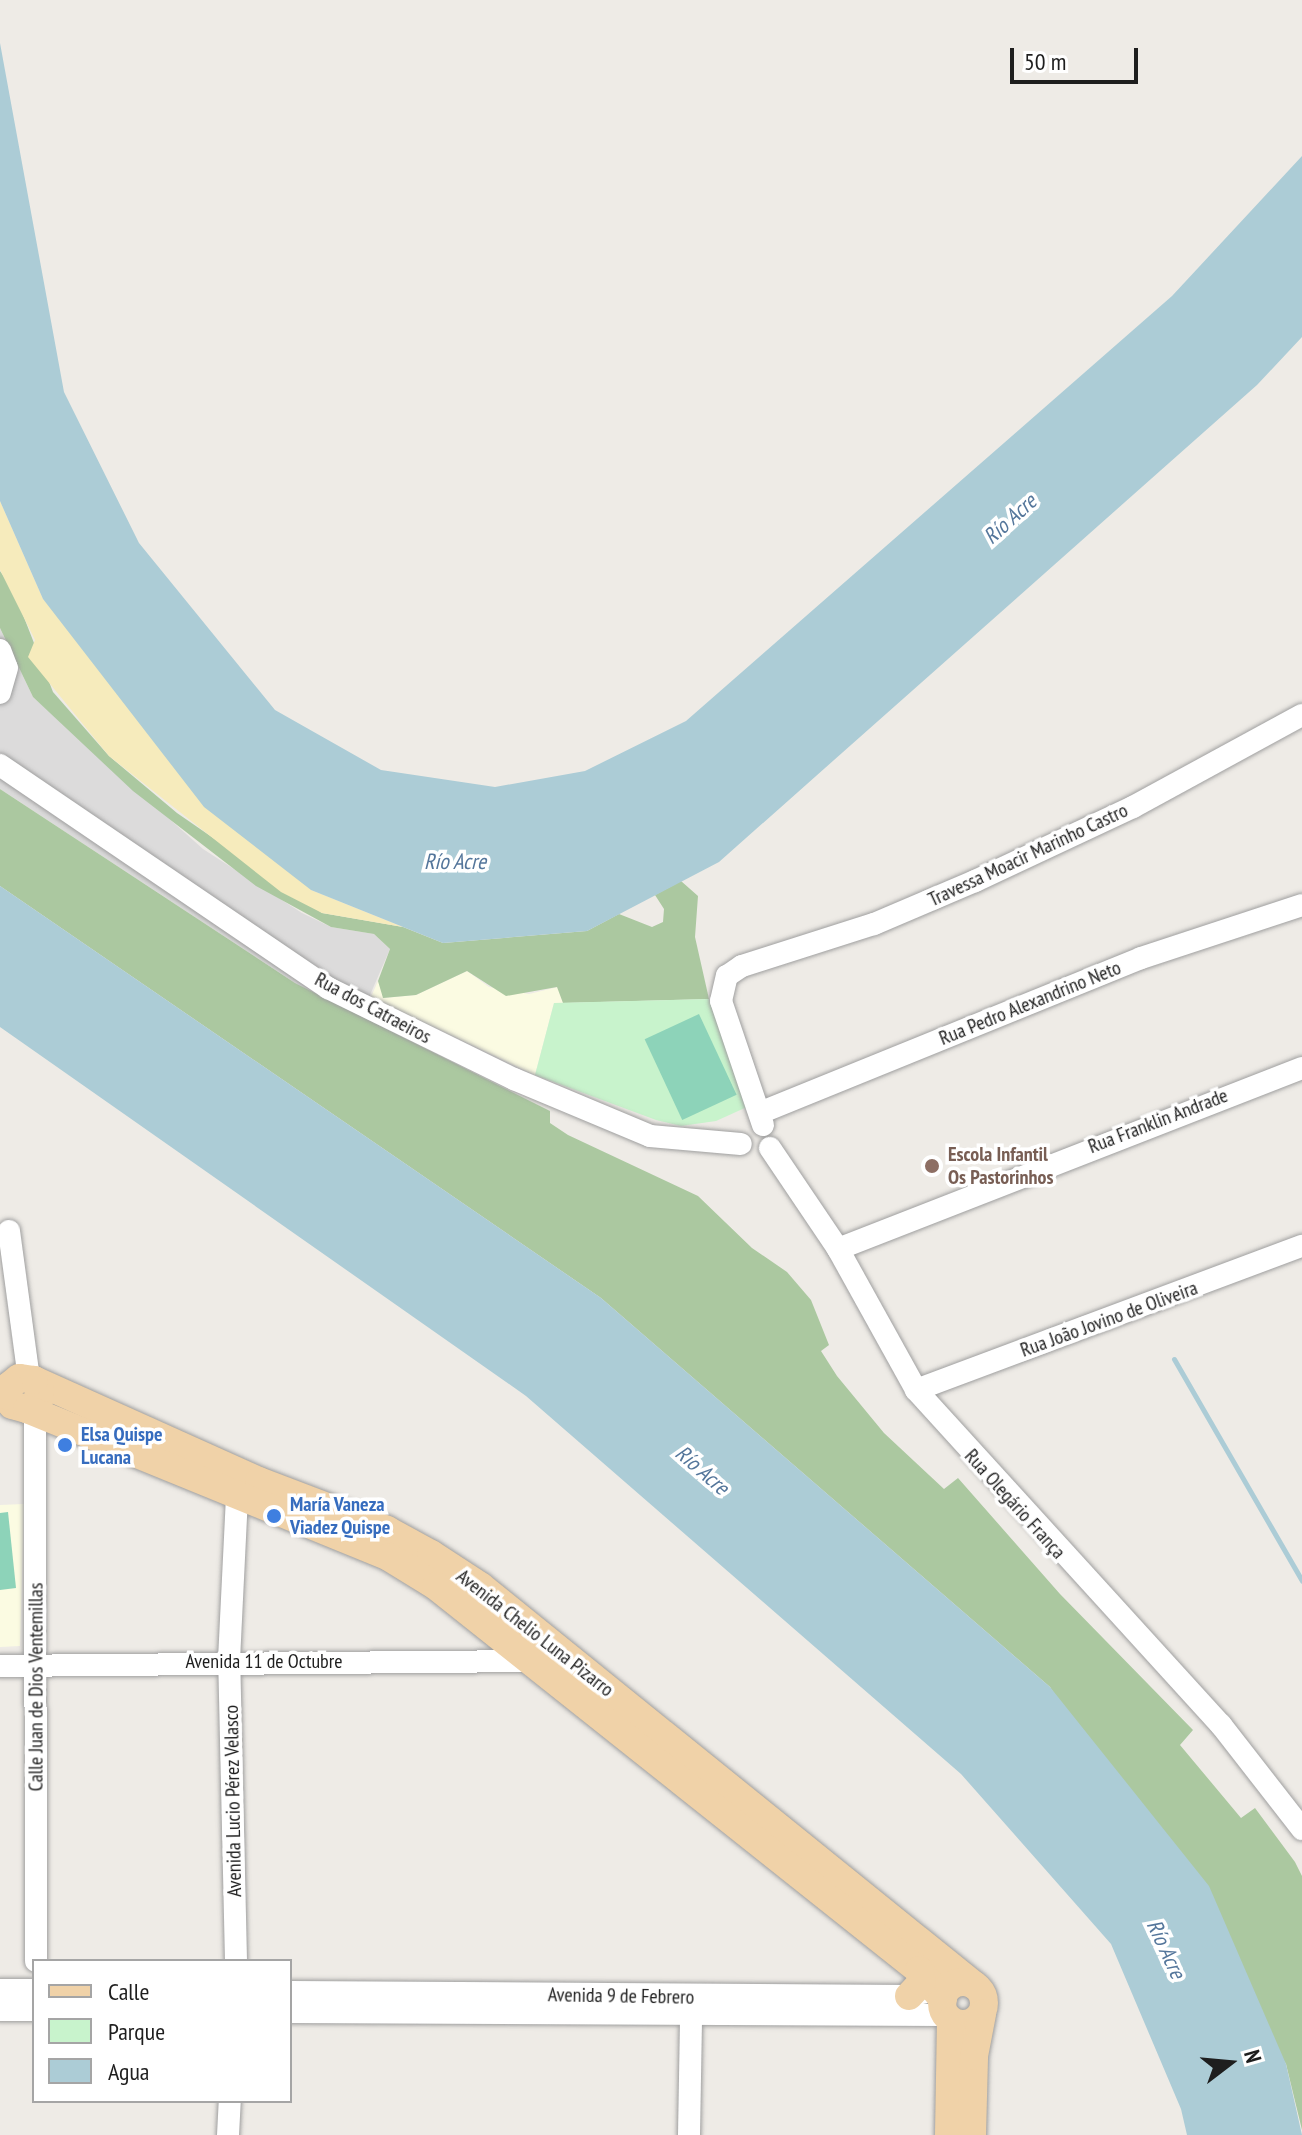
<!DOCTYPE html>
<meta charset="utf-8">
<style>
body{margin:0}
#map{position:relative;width:1302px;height:2135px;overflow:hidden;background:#eeebe6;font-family:"PT Sans Narrow",sans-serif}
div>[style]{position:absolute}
.residential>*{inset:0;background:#dcdbdb}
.education>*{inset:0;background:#fbfbe2}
.forest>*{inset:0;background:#abc8a0}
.sand>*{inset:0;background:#f6ebbc}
.park>*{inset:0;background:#c8f3cc}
.pitch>*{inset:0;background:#8dd3b9;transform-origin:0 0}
.water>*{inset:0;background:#acccd6}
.stream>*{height:5px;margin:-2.5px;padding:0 2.5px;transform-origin:2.5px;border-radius:2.5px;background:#acccd6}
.roads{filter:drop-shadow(0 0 2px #9f9f9f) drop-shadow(0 0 2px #9f9f9f)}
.minor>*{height:22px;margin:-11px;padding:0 11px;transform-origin:11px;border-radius:11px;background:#fff}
.major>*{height:28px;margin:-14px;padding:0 14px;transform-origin:14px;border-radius:14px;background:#f0d2a8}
.major>.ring{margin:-14px;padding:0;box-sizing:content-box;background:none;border:28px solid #f0d2a8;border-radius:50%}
.dots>*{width:22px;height:22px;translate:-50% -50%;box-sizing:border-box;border:4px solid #fff;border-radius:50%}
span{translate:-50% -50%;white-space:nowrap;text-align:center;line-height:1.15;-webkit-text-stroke:7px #fff;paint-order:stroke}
.street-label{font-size:20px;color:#1e1e1e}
.education-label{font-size:20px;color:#785e54;font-weight:700}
.left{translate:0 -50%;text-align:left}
.shop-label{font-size:20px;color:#366cbe;font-weight:700}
.water-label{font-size:22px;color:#54769b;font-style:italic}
.legend{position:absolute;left:32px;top:1959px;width:260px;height:144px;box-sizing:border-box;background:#fff;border:2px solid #a5a5a5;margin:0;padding:10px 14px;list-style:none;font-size:24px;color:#1e1e1e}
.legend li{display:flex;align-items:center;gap:16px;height:40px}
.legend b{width:40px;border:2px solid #a5a5a5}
.north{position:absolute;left:1190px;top:2023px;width:80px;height:80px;-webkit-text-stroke:6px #fff;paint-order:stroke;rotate:74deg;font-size:22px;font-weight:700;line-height:32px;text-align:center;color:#1e1e1e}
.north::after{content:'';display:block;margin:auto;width:28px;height:36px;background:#1e1e1e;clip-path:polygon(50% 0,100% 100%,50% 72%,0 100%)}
.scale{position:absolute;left:1010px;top:48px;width:128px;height:36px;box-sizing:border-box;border:4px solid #1e1e1e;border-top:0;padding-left:10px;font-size:24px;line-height:28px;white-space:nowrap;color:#1e1e1e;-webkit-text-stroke:6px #fff;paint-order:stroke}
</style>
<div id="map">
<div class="residential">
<div style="clip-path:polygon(0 628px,33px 697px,203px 849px,302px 913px,331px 927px,374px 934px,390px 949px,360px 1018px,295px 983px,0 789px)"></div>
</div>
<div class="education">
<div style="clip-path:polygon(467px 971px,489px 987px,529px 994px,558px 987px,563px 1003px,554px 1003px,535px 1075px,371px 997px,378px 981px,384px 998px,416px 995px)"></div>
<div style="clip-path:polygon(24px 1504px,20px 1646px,0 1647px,0 1505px)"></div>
</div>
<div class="forest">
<div style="clip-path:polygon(0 571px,13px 589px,53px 692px,109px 756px,177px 813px,322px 913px,403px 927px,443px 943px,587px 931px,619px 914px,652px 927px,663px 922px,664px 909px,655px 895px,681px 881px,698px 896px,695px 937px,709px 999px,563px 1003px,557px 987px,506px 996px,467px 971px,416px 995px,383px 998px,378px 981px,390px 949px,374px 934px,331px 927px,256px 886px,133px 791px,33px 697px,0 628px)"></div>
<div style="clip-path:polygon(0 789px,295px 983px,550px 1111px,550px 1123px,568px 1135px,698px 1196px,752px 1248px,787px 1272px,811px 1300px,829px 1345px,821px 1351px,837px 1376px,884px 1433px,944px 1489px,958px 1478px,1060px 1594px,1193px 1730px,1180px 1745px,1241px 1818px,1255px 1808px,1295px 1862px,1302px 1876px,1302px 2130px,1286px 2064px,1050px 1687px,601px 1298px,0 886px)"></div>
</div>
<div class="sand">
<div style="clip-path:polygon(0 501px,43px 599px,311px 890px,403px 927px,322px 913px,281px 892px,109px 756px,28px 657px,35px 640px,0 570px)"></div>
</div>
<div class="park">
<div style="clip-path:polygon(709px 999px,747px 1107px,716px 1121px,681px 1126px,656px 1120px,535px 1075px,554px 1003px)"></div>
</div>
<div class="pitch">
<div style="left:699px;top:1014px;width:89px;height:60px;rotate:65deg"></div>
<div style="clip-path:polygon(8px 1512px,16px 1588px,0 1590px,0 1513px)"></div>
</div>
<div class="water">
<div style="clip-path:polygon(0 43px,64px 392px,139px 543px,275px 710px,381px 770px,495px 787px,585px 771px,686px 721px,1172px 296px,1302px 156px,1302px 337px,1257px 385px,719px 862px,587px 931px,443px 943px,311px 890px,204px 807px,43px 599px,0 501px)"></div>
<div style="clip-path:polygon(0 886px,601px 1298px,1050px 1687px,1209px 1886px,1286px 2064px,1302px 2135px,1187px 2135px,1181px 2109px,1111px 1944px,961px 1774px,526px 1396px,0 1027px)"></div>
</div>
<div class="stream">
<div style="left:1174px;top:1359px;width:256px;rotate:60deg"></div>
</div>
<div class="roads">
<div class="minor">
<div style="left:0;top:650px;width:19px;rotate:69deg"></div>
<div style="left:7px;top:668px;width:26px;rotate:106deg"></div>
<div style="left:0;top:765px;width:397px;rotate:34.2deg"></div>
<div style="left:328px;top:988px;width:207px;rotate:26.1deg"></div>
<div style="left:514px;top:1079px;width:147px;rotate:22.7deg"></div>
<div style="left:650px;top:1136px;width:91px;rotate:5deg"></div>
<div style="left:762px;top:1112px;width:409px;rotate:-22.1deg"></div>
<div style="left:1141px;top:958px;width:169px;rotate:-18.2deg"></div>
<div style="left:763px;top:1125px;width:131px;rotate:-108.7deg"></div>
<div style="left:721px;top:1001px;width:26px;rotate:-77deg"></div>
<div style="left:727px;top:976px;width:18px;rotate:-34deg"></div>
<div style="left:742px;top:966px;width:139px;rotate:-17.7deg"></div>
<div style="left:874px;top:924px;width:110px;rotate:-23.1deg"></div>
<div style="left:975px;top:881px;width:174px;rotate:-25.1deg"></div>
<div style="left:1133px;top:807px;width:192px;rotate:-28.6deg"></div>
<div style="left:770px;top:1148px;width:122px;rotate:56deg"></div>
<div style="left:838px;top:1249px;width:161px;rotate:61deg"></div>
<div style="left:916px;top:1390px;width:453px;rotate:47.7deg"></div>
<div style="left:1221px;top:1725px;width:132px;rotate:52.1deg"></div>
<div style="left:9px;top:1231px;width:148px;rotate:82.3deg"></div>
<div style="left:838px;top:1249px;width:498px;rotate:-21.3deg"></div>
<div style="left:916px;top:1390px;width:412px;rotate:-20.5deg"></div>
<div style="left:35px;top:1412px;width:549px;rotate:89.9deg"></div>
<div style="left:0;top:1666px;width:527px;rotate:-0.54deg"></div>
<div style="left:236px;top:1961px;width:301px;rotate:-91.3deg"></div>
<div style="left:229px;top:1660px;width:163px;rotate:-87.2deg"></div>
<div style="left:0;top:1990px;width:34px"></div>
<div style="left:290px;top:1992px;width:619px;rotate:0.37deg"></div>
<div style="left:909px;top:1996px;width:44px;rotate:-13.1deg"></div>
<div style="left:0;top:2010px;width:34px"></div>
<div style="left:290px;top:2012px;width:656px;rotate:0.26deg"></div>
<div style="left:228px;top:2135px;width:34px;rotate:-87deg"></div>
<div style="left:689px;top:2135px;width:119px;rotate:-89deg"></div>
</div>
<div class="major">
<div style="left:34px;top:1380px;width:247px;rotate:24.2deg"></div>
<div style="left:259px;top:1481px;width:137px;rotate:20.9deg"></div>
<div style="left:387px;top:1530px;width:50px;rotate:28.6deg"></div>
<div style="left:431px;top:1554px;width:59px;rotate:33.1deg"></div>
<div style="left:480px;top:1586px;width:636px;rotate:38.94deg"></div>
<div style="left:0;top:1390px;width:19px;rotate:51deg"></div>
<div style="left:12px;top:1405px;width:16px;rotate:15deg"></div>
<div style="left:27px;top:1409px;width:15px;rotate:-37deg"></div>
<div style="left:39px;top:1400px;width:10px;rotate:-84deg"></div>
<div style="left:40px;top:1390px;width:12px;rotate:-121deg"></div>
<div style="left:34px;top:1380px;width:15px;rotate:-172deg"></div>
<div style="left:19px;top:1378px;width:13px;rotate:141deg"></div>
<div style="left:9px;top:1386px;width:10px;rotate:96deg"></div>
<div style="left:27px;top:1409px;width:391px;rotate:22.2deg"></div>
<div style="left:389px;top:1557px;width:55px;rotate:31.7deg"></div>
<div style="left:436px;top:1586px;width:617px;rotate:38.49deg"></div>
<div style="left:919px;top:1970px;width:38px;rotate:51deg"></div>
<div class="ring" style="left:942px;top:1982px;width:14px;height:14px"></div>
<div style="left:909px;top:1996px;width:19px;rotate:-47deg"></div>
<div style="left:922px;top:1982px;width:12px;rotate:-104deg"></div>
<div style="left:949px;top:2135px;width:114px;rotate:-89deg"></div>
<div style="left:972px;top:2135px;width:79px;rotate:-88.5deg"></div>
<div style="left:974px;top:2056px;width:43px;rotate:-79.2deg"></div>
</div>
</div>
<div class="dots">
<div style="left:932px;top:1166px;background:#8d6e63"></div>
<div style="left:65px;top:1445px;background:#3f7fe0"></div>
<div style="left:274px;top:1516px;background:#3f7fe0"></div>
</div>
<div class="street-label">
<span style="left:1028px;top:855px;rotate:-25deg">Travessa Moacir Marinho Castro</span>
<span style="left:1030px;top:1003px;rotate:-22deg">Rua Pedro Alexandrino Neto</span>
<span style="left:373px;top:1008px;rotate:28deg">Rua dos Catraeiros</span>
<span style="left:1158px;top:1121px;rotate:-21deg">Rua Franklin Andrade</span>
<span style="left:1109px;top:1319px;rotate:-20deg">Rua João Jovino de Oliveira</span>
<span style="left:1015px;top:1504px;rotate:48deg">Rua Olegário França</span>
<span style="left:535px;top:1633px;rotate:38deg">Avenida Chelio Luna Pizarro</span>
<span style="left:264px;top:1661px">Avenida 11 de Octubre</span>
<span style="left:36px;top:1687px;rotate:-90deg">Calle Juan de Dios Ventemillas</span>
<span style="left:233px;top:1801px;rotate:-91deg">Avenida Lucio Pérez Velasco</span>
<span style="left:621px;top:1996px;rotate:1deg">Avenida 9 de Febrero</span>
</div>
<div class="education-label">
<span class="left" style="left:948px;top:1166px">Escola Infantil<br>Os Pastorinhos</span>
</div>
<div class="shop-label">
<span class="left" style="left:81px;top:1446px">Elsa Quispe<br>Lucana</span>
<span class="left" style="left:290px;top:1516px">María Vaneza<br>Viadez Quispe</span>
</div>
<div class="water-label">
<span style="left:1010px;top:519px;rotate:-42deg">Río Acre</span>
<span style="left:455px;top:862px">Río Acre</span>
<span style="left:702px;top:1470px;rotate:41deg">Río Acre</span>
<span style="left:1166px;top:1949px;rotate:65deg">Río Acre</span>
</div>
<ul class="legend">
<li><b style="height:10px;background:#f0d2a8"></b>Calle</li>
<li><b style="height:22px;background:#c8f3cc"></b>Parque</li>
<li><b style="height:22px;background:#acccd6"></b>Agua</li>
</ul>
<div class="north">N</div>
<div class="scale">50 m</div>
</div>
